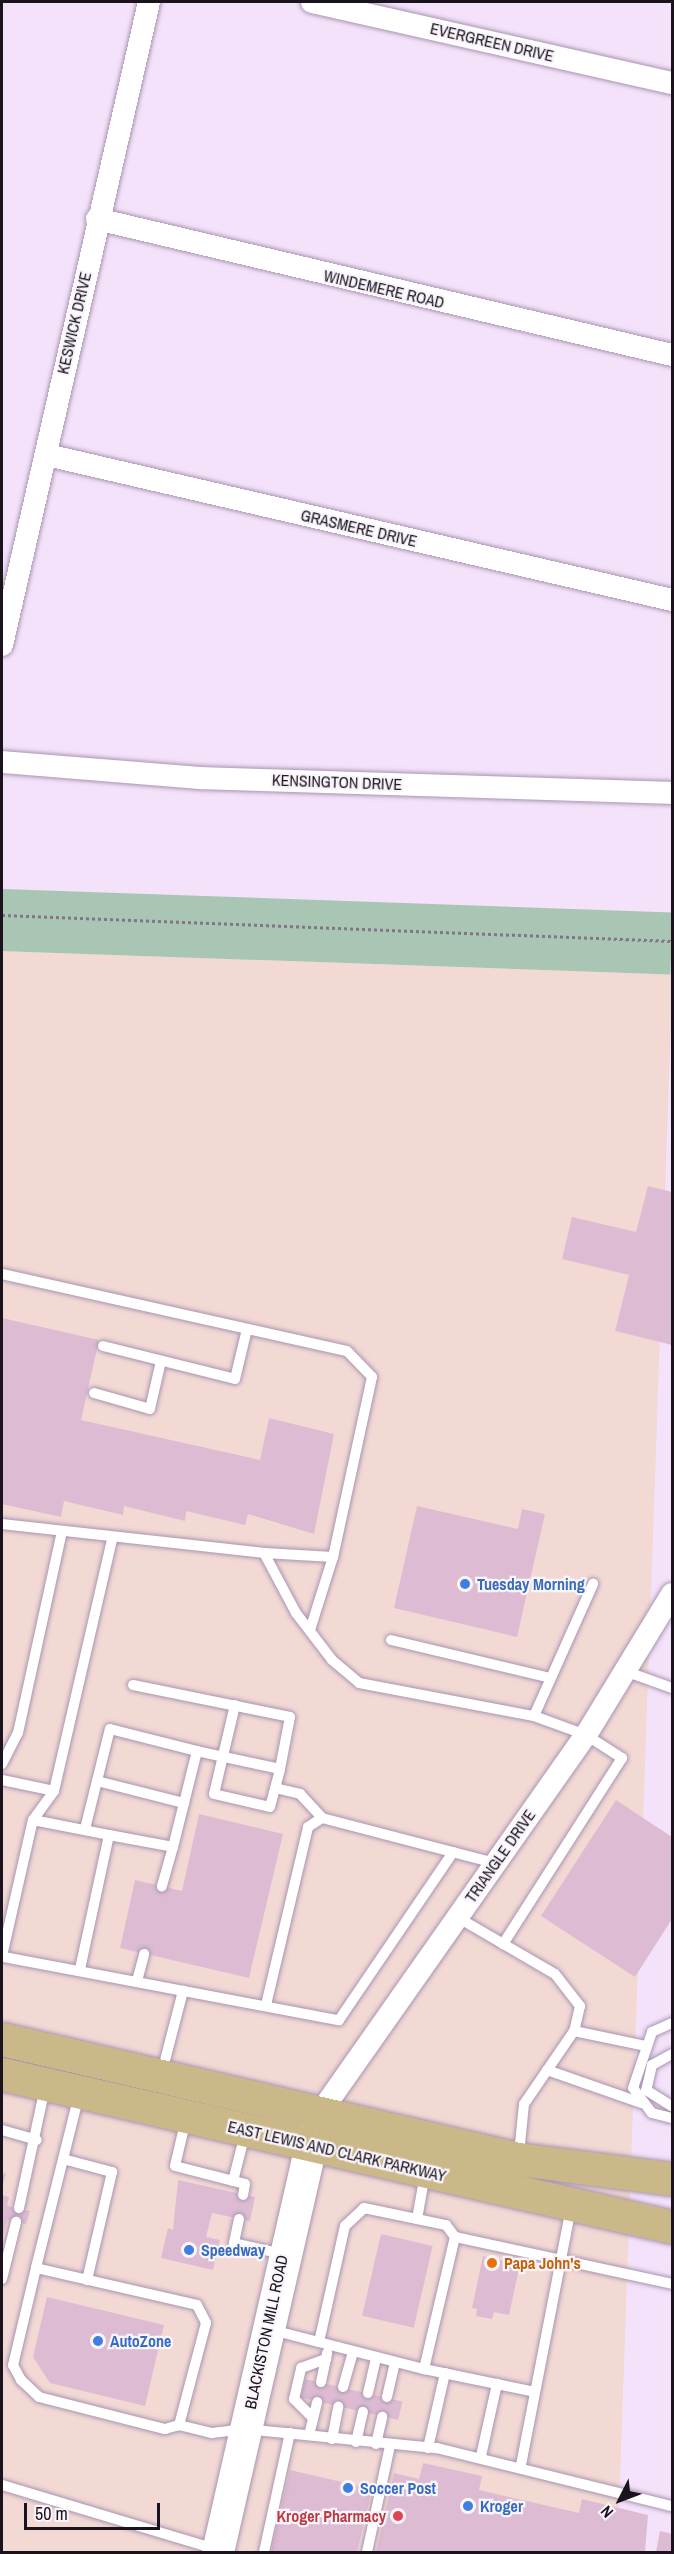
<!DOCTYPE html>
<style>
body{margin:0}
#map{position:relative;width:674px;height:2554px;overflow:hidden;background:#f4e2fb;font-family:"Archivo Narrow",sans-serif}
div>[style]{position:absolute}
.commercial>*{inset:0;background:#f3d9d4;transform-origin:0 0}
.green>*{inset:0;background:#a8c6b3;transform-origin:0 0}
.building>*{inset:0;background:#ddbcd3;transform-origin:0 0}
.path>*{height:3px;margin-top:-1.5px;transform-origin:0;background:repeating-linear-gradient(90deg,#827586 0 3px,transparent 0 6px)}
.roads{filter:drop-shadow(0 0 2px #a995b2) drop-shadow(0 0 2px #a995b2)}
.service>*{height:10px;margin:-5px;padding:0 5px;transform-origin:5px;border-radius:5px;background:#fff}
.minor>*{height:22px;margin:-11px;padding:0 11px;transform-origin:11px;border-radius:11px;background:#fff}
.secondary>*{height:32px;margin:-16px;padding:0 16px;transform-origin:16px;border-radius:16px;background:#fff}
.primary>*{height:33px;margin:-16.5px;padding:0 16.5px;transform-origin:16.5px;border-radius:16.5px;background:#cbb888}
.dots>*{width:16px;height:16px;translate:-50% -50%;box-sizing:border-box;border:3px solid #f9f5fb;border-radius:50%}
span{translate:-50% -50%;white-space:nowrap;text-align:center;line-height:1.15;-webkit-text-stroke:4.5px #f9f5fb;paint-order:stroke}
.street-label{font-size:16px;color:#1a121d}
.shop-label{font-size:16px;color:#366cbe;font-weight:700}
.left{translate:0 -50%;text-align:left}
.food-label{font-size:16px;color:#c56008;font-weight:700}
.health-label{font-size:16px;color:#be3a42;font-weight:700}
.right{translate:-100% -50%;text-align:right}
.frame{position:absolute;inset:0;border:3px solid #1a121d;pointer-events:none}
.north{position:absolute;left:590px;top:2470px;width:60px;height:60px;-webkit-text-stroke:4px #f9f5fb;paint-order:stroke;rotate:228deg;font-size:16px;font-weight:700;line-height:24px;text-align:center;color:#1a121d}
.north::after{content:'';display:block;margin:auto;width:21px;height:27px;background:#1a121d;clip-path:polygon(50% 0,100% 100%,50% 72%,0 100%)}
.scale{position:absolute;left:24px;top:2503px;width:136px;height:27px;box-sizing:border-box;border:3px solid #1a121d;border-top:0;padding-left:8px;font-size:18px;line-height:21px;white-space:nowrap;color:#1a121d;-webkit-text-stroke:4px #f9f5fb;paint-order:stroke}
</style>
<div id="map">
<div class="commercial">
<div style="left:2px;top:951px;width:671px;height:1601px;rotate:2deg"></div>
</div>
<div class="green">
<div style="left:2px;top:889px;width:671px;height:62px;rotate:2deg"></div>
</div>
<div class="building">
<div style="clip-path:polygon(648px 1186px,672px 1192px,672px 1345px,615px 1331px,629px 1275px,562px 1259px,572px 1217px,636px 1232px)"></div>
<div style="clip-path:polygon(2px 1318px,99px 1340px,81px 1420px,260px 1460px,269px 1418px,334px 1434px,314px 1534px,248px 1514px,245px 1525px,186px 1511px,185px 1521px,124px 1506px,123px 1515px,64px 1501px,61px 1517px,2px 1504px)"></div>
<div style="clip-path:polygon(417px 1506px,518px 1529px,522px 1509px,545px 1514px,517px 1637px,394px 1608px)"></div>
<div style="clip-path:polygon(616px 1800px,672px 1837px,672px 1919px,635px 1977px,541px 1916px)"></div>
<div style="clip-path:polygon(199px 1814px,283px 1834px,249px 1978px,120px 1948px,135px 1880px,182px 1891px)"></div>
<div style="clip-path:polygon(2px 2173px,6px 2174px,2px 2187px)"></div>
<div style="clip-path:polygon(178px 2180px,255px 2197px,250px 2221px,212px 2213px,206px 2237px,220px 2240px,213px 2270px,161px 2258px,168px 2228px,173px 2230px)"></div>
<div style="clip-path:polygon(2px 2195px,9px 2197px,7px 2206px,30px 2211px,26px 2224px,7px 2220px,2px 2240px)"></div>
<div style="left:381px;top:2234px;width:53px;height:84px;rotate:13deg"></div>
<div style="clip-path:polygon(483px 2256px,520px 2264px,509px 2315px,494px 2312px,492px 2319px,476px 2316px,477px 2309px,472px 2308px)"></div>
<div style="clip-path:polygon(47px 2297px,164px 2325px,145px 2406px,50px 2383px,33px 2357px)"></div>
<div style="left:305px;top:2379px;width:100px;height:19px;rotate:13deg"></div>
<div style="clip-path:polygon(423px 2463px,482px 2476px,479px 2490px,579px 2513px,582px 2499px,648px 2515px,645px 2552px,376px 2552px,394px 2473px,419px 2479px)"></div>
<div style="clip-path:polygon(290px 2470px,372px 2489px,357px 2552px,271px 2552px)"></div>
<div style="clip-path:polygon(660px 2531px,672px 2534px,672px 2552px,656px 2552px)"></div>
</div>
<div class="path">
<div style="left:2px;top:915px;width:671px;rotate:2.22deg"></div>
</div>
<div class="roads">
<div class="service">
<div style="left:2px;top:1274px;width:353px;rotate:12.6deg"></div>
<div style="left:347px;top:1351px;width:36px;rotate:46deg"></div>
<div style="left:372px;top:1377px;width:184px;rotate:102.2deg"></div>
<div style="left:333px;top:1557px;width:77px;rotate:107.5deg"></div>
<div style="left:103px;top:1346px;width:136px;rotate:14deg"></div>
<div style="left:235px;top:1379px;width:51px;rotate:-76.5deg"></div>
<div style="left:94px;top:1393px;width:58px;rotate:15.9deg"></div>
<div style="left:150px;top:1409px;width:49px;rotate:-77.1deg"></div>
<div style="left:2px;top:1524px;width:264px;rotate:6.3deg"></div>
<div style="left:264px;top:1553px;width:68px;rotate:61.9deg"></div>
<div style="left:296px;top:1613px;width:59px;rotate:52.5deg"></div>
<div style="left:332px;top:1660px;width:35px;rotate:40deg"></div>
<div style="left:359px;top:1683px;width:178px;rotate:10.7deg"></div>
<div style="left:534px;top:1716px;width:55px;rotate:20.1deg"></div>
<div style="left:586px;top:1735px;width:43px;rotate:32.6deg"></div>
<div style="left:622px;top:1758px;width:221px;rotate:122.6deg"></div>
<div style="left:264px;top:1553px;width:69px;rotate:3.3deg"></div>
<div style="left:391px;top:1640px;width:164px;rotate:13.4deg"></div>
<div style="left:625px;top:1671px;width:50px;rotate:19.9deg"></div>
<div style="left:133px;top:1685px;width:160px;rotate:11.5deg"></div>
<div style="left:290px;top:1717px;width:53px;rotate:100.9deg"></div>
<div style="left:280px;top:1769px;width:85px;rotate:-167.8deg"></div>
<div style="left:235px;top:1705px;width:91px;rotate:103.3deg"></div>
<div style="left:214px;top:1794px;width:57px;rotate:13.1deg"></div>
<div style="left:270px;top:1807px;width:39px;rotate:-75deg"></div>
<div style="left:534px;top:1716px;width:145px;rotate:-65.9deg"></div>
<div style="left:2px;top:1764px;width:35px;rotate:-63deg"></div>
<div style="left:18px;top:1733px;width:206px;rotate:-77.7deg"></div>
<div style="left:2px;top:1780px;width:53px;rotate:11.9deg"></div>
<div style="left:97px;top:1781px;width:90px;rotate:14.2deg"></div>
<div style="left:275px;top:1788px;width:26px;rotate:13deg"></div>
<div style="left:300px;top:1794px;width:33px;rotate:47deg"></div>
<div style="left:33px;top:1820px;width:77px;rotate:11.2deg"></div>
<div style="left:109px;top:1835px;width:137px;rotate:102.2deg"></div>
<div style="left:85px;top:1829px;width:103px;rotate:-76deg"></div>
<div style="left:110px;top:1729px;width:90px;rotate:14.2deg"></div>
<div style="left:197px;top:1751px;width:99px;rotate:104deg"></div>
<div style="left:109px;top:1835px;width:65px;rotate:10.6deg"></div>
<div style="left:173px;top:1847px;width:41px;rotate:105.8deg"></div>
<div style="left:457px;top:1917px;width:113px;rotate:30.2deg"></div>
<div style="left:555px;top:1974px;width:41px;rotate:52deg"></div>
<div style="left:580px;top:2006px;width:26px;rotate:103deg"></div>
<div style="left:574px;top:2031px;width:88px;rotate:124.4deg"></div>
<div style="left:524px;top:2104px;width:50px;rotate:95.7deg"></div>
<div style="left:2px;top:1956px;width:139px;rotate:-77.2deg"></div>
<div style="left:33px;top:1820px;width:36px;rotate:-54deg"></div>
<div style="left:54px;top:1791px;width:258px;rotate:-77deg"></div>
<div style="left:4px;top:1957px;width:341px;rotate:10.7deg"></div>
<div style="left:339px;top:2020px;width:203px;rotate:-55.8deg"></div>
<div style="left:137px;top:1981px;width:28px;rotate:-75deg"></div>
<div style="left:266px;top:2005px;width:183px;rotate:-76.7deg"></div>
<div style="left:308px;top:1827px;width:17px;rotate:-33deg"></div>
<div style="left:322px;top:1818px;width:179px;rotate:14.6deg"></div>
<div style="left:672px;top:2023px;width:22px;rotate:156deg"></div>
<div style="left:652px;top:2032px;width:59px;rotate:108.7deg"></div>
<div style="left:633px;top:2088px;width:31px;rotate:53deg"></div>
<div style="left:652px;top:2113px;width:21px;rotate:14deg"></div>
<div style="left:574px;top:2031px;width:74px;rotate:11.8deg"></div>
<div style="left:672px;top:2054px;width:23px;rotate:151deg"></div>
<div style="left:652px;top:2065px;width:26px;rotate:103deg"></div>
<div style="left:646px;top:2090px;width:31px;rotate:32deg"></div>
<div style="left:547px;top:2070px;width:100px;rotate:19.3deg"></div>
<div style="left:162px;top:2072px;width:84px;rotate:-75.5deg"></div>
<div style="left:79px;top:2095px;width:178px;rotate:104deg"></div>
<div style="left:36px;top:2268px;width:165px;rotate:12.9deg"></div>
<div style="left:197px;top:2305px;width:20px;rotate:63deg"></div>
<div style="left:206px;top:2323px;width:106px;rotate:104.8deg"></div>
<div style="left:179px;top:2425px;width:34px;rotate:14deg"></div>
<div style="left:212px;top:2433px;width:33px;rotate:-7deg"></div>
<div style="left:245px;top:2429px;width:193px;rotate:5.7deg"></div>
<div style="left:437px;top:2448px;width:242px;rotate:13.9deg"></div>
<div style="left:186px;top:2119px;width:48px;rotate:103.2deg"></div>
<div style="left:175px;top:2166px;width:72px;rotate:14.4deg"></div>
<div style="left:245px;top:2184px;width:11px;rotate:100deg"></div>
<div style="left:2px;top:2130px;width:36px;rotate:16deg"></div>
<div style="left:63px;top:2159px;width:51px;rotate:14.9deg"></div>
<div style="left:112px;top:2172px;width:111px;rotate:103deg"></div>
<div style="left:233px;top:2181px;width:49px;rotate:-75.7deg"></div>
<div style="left:19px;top:2208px;width:123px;rotate:-77.8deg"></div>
<div style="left:239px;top:2219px;width:25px;rotate:102deg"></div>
<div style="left:234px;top:2243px;width:49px;rotate:12.9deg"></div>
<div style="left:417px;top:2219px;width:46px;rotate:-79.9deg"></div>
<div style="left:36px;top:2268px;width:100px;rotate:103.3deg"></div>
<div style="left:13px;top:2365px;width:17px;rotate:62deg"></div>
<div style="left:21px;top:2380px;width:25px;rotate:43deg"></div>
<div style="left:39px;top:2397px;width:130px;rotate:14.3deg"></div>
<div style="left:165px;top:2429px;width:15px;rotate:-16deg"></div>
<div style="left:2px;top:2279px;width:59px;rotate:-76.2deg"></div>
<div style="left:272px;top:2330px;width:157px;rotate:14.4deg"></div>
<div style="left:424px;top:2369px;width:136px;rotate:-76.8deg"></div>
<div style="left:319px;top:2342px;width:119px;rotate:-77.4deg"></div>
<div style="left:345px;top:2226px;width:26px;rotate:-43deg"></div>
<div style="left:364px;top:2208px;width:84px;rotate:11.7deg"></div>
<div style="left:446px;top:2225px;width:15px;rotate:53deg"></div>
<div style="left:455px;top:2237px;width:222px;rotate:12.2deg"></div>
<div style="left:424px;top:2369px;width:113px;rotate:11.7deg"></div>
<div style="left:321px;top:2382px;width:30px;rotate:-78deg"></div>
<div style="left:343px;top:2387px;width:37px;rotate:-74deg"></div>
<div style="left:368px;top:2393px;width:37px;rotate:-77deg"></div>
<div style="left:387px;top:2397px;width:36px;rotate:-77deg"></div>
<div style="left:313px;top:2418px;width:27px;rotate:-135deg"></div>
<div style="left:294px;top:2399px;width:32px;rotate:-77deg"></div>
<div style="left:301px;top:2368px;width:27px;rotate:-20deg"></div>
<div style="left:309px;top:2435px;width:34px;rotate:-76deg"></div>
<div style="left:332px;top:2439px;width:33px;rotate:-79deg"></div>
<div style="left:356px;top:2442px;width:31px;rotate:-77deg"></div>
<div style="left:376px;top:2444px;width:28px;rotate:-77deg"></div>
<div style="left:428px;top:2448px;width:77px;rotate:-77.2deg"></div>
<div style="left:481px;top:2456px;width:74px;rotate:-77.5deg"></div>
<div style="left:521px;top:2465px;width:263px;rotate:-79deg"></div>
<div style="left:2px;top:2485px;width:222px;rotate:16.7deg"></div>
<div style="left:264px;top:2552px;width:122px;rotate:-77.7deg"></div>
<div style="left:367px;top:2552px;width:108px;rotate:-77.8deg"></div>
</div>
<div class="minor">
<div style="left:312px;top:2px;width:369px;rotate:12.7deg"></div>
<div style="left:97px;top:219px;width:591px;rotate:13.31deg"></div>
<div style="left:47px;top:455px;width:642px;rotate:13.06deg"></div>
<div style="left:2px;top:645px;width:660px;rotate:-77.12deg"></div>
<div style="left:2px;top:762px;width:200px;rotate:4.6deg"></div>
<div style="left:201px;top:778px;width:471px;rotate:1.8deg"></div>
<div style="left:320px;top:2113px;width:462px;rotate:-54.9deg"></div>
<div style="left:586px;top:1735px;width:165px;rotate:-58.6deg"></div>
</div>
<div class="secondary">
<div style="left:218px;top:2552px;width:443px;rotate:-77.1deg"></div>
</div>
<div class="primary">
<div style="left:2px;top:2039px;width:530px;rotate:13.09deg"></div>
<div style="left:518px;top:2159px;width:155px;rotate:7.4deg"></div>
<div style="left:2px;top:2074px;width:687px;rotate:12.86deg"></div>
</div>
</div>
<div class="dots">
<div style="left:465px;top:1584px;background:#3f7fe0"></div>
<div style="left:189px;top:2250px;background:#3f7fe0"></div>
<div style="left:492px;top:2263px;background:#e8710a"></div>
<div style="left:98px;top:2341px;background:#3f7fe0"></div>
<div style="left:348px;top:2488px;background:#3f7fe0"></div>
<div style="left:468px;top:2506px;background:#3f7fe0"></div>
<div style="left:398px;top:2516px;background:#e0444e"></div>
</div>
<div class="street-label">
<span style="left:492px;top:42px;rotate:13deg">EVERGREEN DRIVE</span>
<span style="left:384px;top:289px;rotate:13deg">WINDEMERE ROAD</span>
<span style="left:74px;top:323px;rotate:-77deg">KESWICK DRIVE</span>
<span style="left:359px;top:528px;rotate:13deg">GRASMERE DRIVE</span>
<span style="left:337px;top:782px;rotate:2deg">KENSINGTON DRIVE</span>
<span style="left:500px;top:1856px;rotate:-55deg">TRIANGLE DRIVE</span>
<span style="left:337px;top:2151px;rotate:13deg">EAST LEWIS AND CLARK PARKWAY</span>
<span style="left:266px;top:2332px;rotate:-78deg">BLACKISTON MILL ROAD</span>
</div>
<div class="shop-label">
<span class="left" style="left:477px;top:1584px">Tuesday Morning</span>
<span class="left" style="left:201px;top:2250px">Speedway</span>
<span class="left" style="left:110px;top:2341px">AutoZone</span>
<span class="left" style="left:360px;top:2488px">Soccer Post</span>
<span class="left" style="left:480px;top:2506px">Kroger</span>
</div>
<div class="food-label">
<span class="left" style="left:504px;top:2263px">Papa John's</span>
</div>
<div class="health-label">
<span class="right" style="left:386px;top:2516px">Kroger Pharmacy</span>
</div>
<div class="frame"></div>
<div class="north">N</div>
<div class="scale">50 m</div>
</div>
